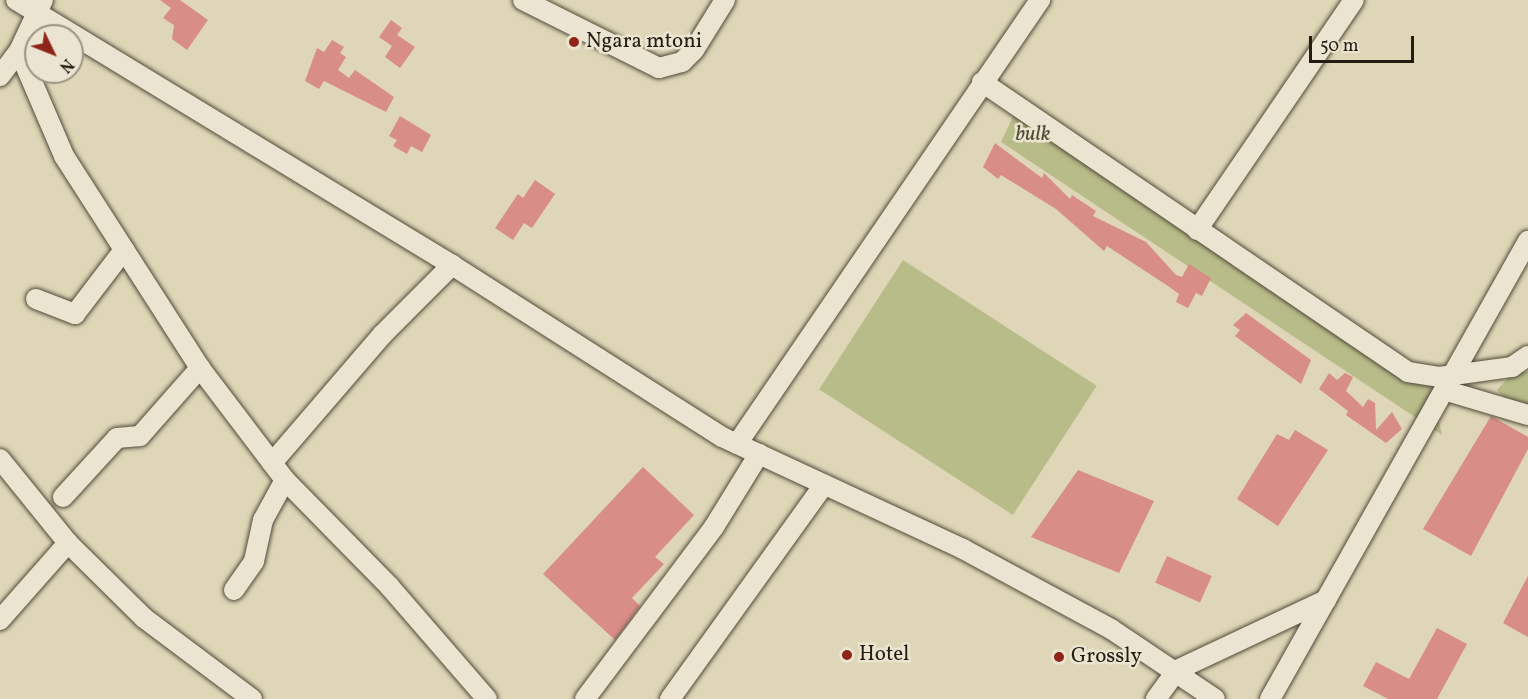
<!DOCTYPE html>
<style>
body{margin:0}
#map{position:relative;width:1528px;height:699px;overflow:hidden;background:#ded6b6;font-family:Vollkorn,serif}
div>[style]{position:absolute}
.green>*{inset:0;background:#b8bc89;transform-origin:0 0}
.building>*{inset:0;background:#d88d86;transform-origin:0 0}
.roads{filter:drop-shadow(0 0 2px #524a3b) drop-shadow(0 0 2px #524a3b)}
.minor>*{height:20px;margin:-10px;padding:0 10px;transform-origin:10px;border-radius:10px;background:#eae4d0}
.dots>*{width:16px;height:16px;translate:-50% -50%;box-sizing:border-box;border:3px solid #eae4d0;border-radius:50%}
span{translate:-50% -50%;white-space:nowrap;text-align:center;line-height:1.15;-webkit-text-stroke:5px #eae4d0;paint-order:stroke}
.poi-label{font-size:21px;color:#231c12}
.left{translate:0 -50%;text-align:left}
.park-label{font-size:21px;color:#504c36;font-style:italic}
.north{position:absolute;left:24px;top:24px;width:60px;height:60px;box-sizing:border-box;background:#eae4d0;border:2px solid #9a9484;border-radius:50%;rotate:133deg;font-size:16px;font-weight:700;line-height:24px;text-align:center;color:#231c12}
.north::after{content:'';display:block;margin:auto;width:21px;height:27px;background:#8f2418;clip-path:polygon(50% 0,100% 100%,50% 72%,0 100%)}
.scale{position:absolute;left:1309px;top:36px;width:105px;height:27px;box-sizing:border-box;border:3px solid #231c12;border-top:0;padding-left:8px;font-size:18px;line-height:21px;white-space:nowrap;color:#231c12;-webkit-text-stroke:4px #eae4d0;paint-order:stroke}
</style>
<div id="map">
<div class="green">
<div style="clip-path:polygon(1021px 100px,1428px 375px,1442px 435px,1001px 142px)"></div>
<div style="left:903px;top:260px;width:231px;height:154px;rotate:33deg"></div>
<div style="clip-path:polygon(1514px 372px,1528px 372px,1528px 413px,1519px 413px,1497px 390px)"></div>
</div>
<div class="building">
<div style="clip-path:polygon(160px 0,180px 0,208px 20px,187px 50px,172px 39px,174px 25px,163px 18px,171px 8px)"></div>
<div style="clip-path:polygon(391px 20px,402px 28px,397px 35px,415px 47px,400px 68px,385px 57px,392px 46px,379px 37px)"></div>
<div style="clip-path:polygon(332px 40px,344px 47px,340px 53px,346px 57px,338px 70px,349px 78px,355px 70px,394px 97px,386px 112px,324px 81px,319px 89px,305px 81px,317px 48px,324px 52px)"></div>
<div style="clip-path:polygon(400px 116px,431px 135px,422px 152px,411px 146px,407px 154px,393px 146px,397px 140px,389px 136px)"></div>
<div style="clip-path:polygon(995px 143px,1042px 178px,1044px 173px,1070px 199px,1072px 195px,1096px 211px,1093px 216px,1146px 242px,1176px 275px,1182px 277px,1189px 264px,1211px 278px,1202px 296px,1196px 293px,1188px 308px,1176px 302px,1179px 294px,1168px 286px,1107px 246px,1104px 251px,1056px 209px,1001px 175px,998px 179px,983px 167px)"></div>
<div style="clip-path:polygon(535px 180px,555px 194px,532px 228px,524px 223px,513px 240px,495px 228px,518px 194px,523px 198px)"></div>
<div style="clip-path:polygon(1246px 313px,1311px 360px,1301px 384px,1235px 336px,1240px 330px,1233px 325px)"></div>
<div style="clip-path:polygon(1329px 373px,1337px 380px,1345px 373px,1353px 377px,1346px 391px,1363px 407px,1368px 399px,1375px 403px,1376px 430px,1392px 412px,1402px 429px,1386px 443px,1346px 415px,1348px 411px,1319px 389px)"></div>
<div style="clip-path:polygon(1491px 416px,1528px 437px,1528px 449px,1471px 556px,1423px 529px)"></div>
<div style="clip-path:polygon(1295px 430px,1328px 450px,1278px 526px,1237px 499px,1277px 434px,1289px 440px)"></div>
<div style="clip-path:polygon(643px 467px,694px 515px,655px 557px,664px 564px,632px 598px,640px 606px,615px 640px,543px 574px)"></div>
<div style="clip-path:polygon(1078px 470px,1154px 501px,1119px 573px,1031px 537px)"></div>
<div style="left:1167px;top:556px;width:49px;height:29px;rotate:24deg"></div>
<div style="clip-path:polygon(1528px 576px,1528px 637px,1503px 623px)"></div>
<div style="clip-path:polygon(1437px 628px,1467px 644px,1437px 699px,1388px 699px,1363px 686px,1376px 662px,1409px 679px)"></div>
</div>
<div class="roads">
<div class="minor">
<div style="left:16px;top:0;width:510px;rotate:31.29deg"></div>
<div style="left:452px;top:265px;width:320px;rotate:32.5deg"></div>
<div style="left:722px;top:437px;width:266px;rotate:24.9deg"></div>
<div style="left:963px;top:549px;width:168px;rotate:28.4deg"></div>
<div style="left:1111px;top:629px;width:125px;rotate:33.9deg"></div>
<div style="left:523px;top:0;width:152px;rotate:26.6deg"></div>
<div style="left:659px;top:68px;width:24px;rotate:-15deg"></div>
<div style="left:682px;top:62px;width:17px;rotate:-45deg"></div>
<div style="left:694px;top:50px;width:59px;rotate:-58.2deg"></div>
<div style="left:19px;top:51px;width:114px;rotate:66.8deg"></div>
<div style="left:64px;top:156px;width:252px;rotate:57.3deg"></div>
<div style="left:200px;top:368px;width:141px;rotate:52.8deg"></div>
<div style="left:285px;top:480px;width:150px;rotate:45.5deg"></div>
<div style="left:390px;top:587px;width:148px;rotate:49.1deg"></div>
<div style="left:0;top:76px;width:31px;rotate:-53deg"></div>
<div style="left:19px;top:51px;width:56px;rotate:-64.8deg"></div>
<div style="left:982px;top:82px;width:515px;rotate:34.25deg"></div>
<div style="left:1408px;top:372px;width:31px;rotate:9deg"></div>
<div style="left:1439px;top:377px;width:74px;rotate:-7.8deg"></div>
<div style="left:1512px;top:367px;width:19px;rotate:-35deg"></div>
<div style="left:1197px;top:230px;width:278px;rotate:-55.7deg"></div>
<div style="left:36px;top:299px;width:42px;rotate:21deg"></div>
<div style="left:75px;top:314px;width:81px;rotate:-52.6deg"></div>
<div style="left:1447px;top:391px;width:84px;rotate:16.5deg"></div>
<div style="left:737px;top:444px;width:538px;rotate:-55.69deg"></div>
<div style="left:0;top:459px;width:108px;rotate:51deg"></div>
<div style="left:68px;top:543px;width:107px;rotate:44.6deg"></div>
<div style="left:144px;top:618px;width:135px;rotate:36.9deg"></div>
<div style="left:272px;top:463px;width:170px;rotate:-49.3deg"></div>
<div style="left:383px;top:334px;width:98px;rotate:-45deg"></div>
<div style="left:63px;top:497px;width:80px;rotate:-47.5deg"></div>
<div style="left:117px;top:438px;width:23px;rotate:-5deg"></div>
<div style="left:140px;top:436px;width:91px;rotate:-48.6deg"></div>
<div style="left:234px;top:590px;width:35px;rotate:-55deg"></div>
<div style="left:254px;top:561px;width:42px;rotate:-77.6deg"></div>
<div style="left:263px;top:520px;width:46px;rotate:-61.2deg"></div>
<div style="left:0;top:620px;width:103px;rotate:-48.6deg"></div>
<div style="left:585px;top:699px;width:215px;rotate:-53.1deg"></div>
<div style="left:714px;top:527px;width:86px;rotate:-58.3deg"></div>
<div style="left:670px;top:699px;width:264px;rotate:-54.3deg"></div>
<div style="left:1156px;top:699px;width:36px;rotate:-54deg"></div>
<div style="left:1177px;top:670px;width:165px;rotate:-25.2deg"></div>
<div style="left:1270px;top:699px;width:526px;rotate:-60.61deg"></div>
</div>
</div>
<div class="dots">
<div style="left:574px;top:42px;background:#8f2418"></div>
<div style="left:847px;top:655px;background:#8f2418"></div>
<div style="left:1059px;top:657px;background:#8f2418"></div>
</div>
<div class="poi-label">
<span class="left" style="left:586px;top:42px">Ngara mtoni</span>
<span class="left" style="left:859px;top:655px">Hotel</span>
<span class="left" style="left:1071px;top:657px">Grossly</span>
</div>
<div class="park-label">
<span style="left:1033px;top:135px">bulk</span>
</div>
<div class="north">N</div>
<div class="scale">50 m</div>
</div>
